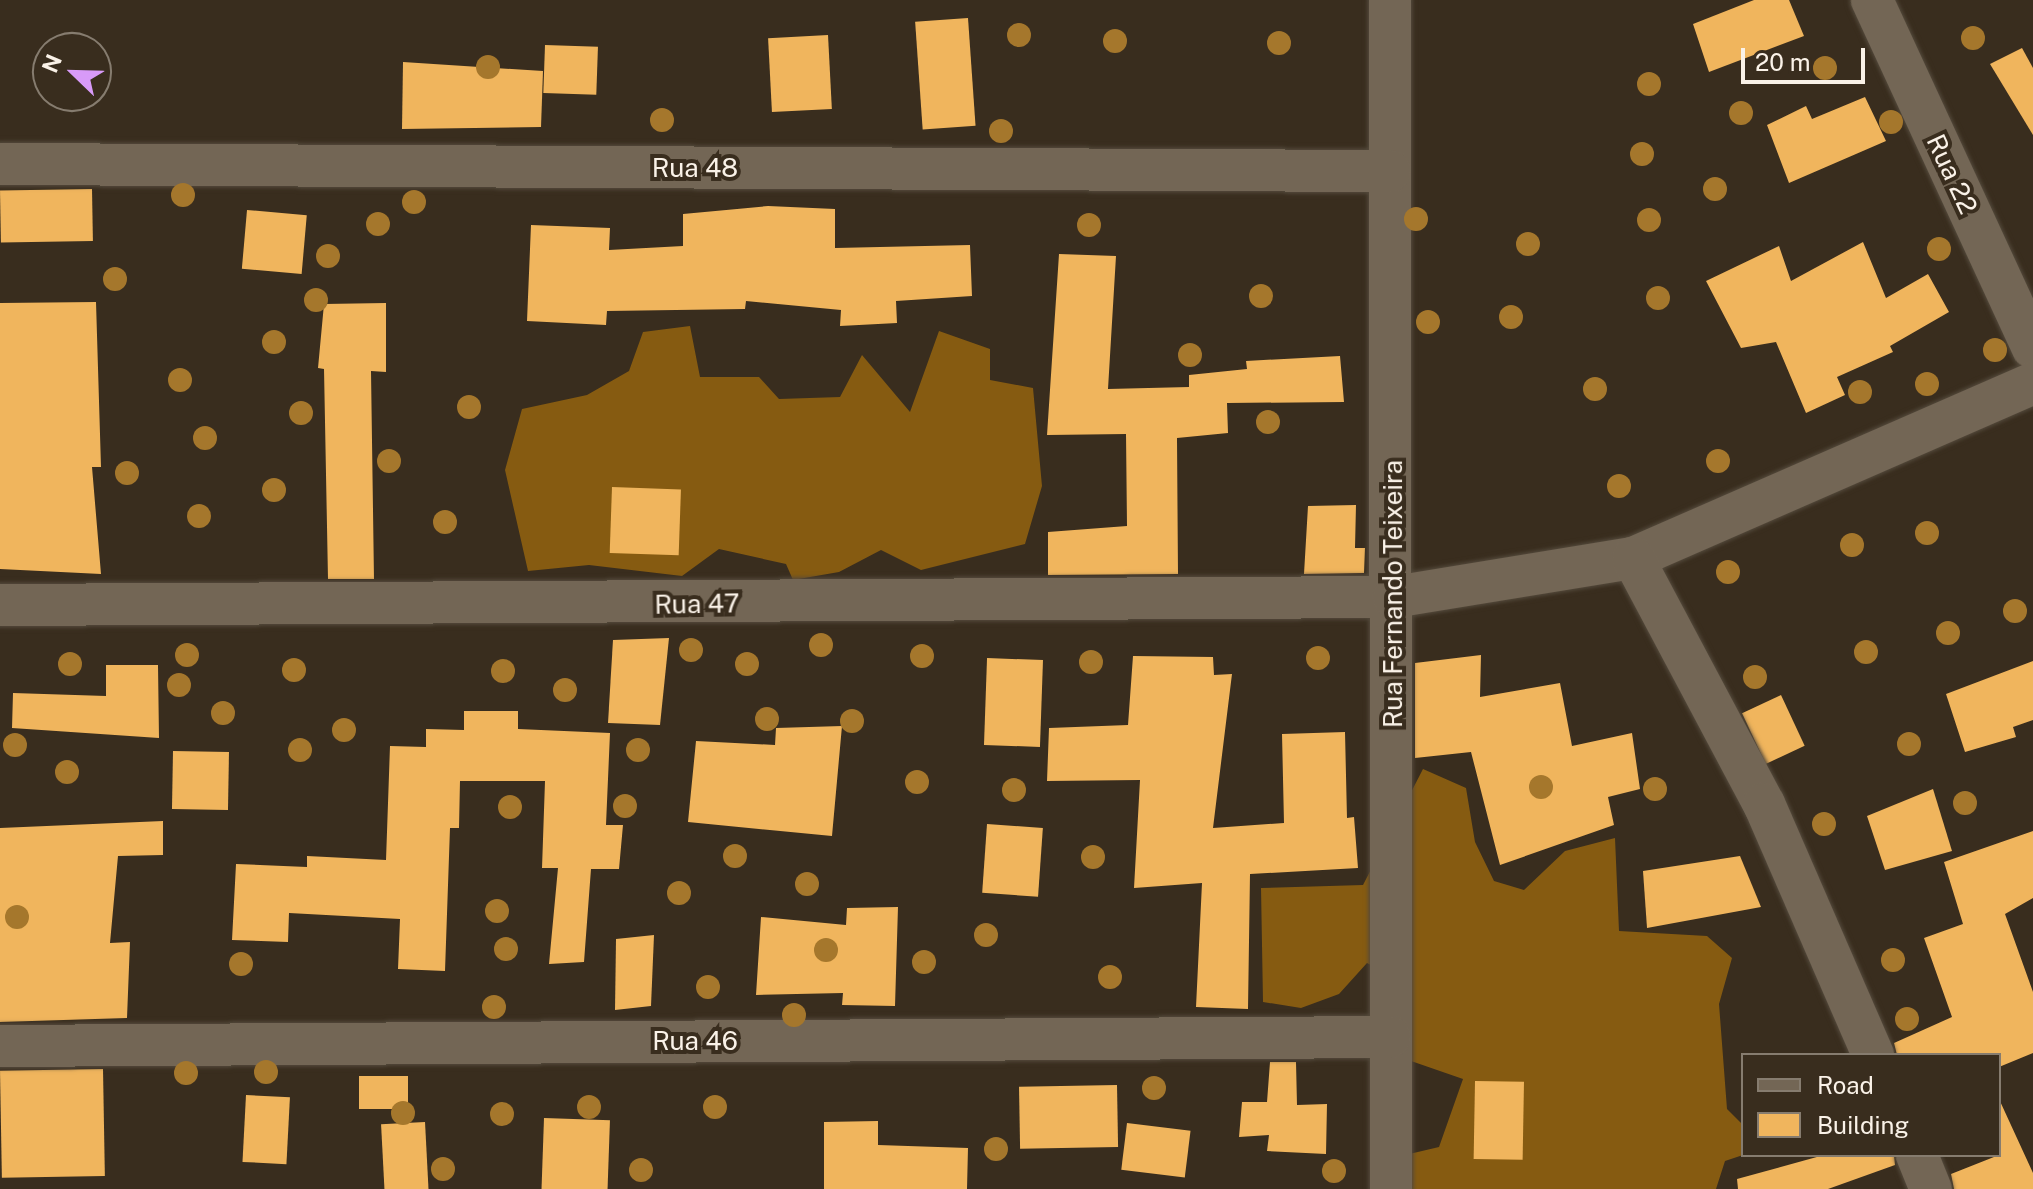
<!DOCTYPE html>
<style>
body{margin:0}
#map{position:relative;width:2033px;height:1189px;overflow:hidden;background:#392d1e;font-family:"Public Sans",sans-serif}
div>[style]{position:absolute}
.forest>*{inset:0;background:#865b11}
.building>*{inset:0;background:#f0b55d;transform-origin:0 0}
.roads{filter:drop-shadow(0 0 2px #544a3c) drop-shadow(0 0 2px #544a3c)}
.street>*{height:42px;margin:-21px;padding:0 21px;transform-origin:21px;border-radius:21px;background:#736655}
.trees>*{width:24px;height:24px;margin:-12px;border-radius:50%;background:#a5772c}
span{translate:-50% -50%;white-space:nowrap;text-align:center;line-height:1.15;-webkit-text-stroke:8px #392d1e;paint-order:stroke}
.street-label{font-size:26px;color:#faf2e8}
.legend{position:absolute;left:1741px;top:1053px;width:260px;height:104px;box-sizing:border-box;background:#392d1e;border:2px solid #867c6f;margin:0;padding:10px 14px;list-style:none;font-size:24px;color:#faf2e8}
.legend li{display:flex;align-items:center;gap:16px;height:40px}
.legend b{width:40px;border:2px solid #867c6f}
.north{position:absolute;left:32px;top:32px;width:80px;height:80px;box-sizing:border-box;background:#392d1e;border:2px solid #867c6f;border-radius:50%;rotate:293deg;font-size:22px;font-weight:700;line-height:32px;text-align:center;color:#faf2e8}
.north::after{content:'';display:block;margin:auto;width:28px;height:36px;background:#d89af8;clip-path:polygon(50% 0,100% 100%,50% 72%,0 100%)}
.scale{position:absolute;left:1741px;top:48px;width:124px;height:36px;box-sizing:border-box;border:4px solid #faf2e8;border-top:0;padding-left:10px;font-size:24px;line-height:28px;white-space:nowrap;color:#faf2e8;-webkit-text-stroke:6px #392d1e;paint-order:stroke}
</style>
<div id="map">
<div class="forest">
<div style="clip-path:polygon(690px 326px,700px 377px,759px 377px,779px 399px,840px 397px,862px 355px,910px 412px,939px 331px,990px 349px,990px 380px,1033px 388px,1042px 486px,1025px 544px,921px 570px,881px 550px,839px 572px,793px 580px,786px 564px,719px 549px,682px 576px,589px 565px,528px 571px,505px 470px,522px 409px,587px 395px,629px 371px,643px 332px)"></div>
<div style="clip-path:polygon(1423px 769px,1466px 788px,1475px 842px,1494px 881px,1524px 890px,1565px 851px,1615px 838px,1619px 931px,1707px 936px,1732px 958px,1719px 1004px,1727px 1109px,1743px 1125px,1743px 1155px,1725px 1161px,1716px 1189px,1409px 1189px,1405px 1155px,1439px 1147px,1463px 1079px,1411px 1061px,1397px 979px,1367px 963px,1339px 994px,1301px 1008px,1263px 1002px,1261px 888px,1363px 885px)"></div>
</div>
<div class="building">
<div style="clip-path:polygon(1754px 0,1789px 0,1804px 36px,1709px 72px,1693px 24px)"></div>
<div style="left:968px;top:18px;width:108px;height:53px;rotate:86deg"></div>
<div style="left:828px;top:35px;width:74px;height:60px;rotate:87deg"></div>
<div style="left:545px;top:45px;width:53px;height:48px;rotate:2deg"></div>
<div style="clip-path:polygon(2022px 48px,2033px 68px,2033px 135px,1990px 64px)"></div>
<div style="clip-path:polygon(403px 62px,543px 71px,541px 127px,402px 129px)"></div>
<div style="clip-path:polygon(1865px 97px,1886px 141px,1789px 183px,1767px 125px,1806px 106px,1812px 119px)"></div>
<div style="left:92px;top:189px;width:52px;height:92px;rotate:89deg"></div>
<div style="clip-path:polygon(768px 206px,835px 209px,835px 248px,970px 245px,972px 296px,896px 301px,897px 323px,840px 326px,841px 310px,746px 301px,745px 309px,607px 311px,606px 325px,527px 321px,531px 225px,610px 228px,609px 250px,683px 246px,683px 214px)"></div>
<div style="left:247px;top:210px;width:60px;height:59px;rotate:5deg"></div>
<div style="clip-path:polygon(1863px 242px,1886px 298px,1928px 274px,1949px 312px,1890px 346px,1893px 352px,1837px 377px,1845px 395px,1806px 413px,1776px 342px,1741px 348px,1706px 281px,1779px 246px,1791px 281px)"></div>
<div style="clip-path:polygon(1059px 254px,1116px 256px,1108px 389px,1189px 387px,1189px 375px,1247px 369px,1246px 361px,1340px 356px,1344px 402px,1227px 403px,1228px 433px,1177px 438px,1178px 574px,1048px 575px,1048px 532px,1127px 526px,1126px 434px,1047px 435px)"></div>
<div style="clip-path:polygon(96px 302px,101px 467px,92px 467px,101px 574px,0 569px,0 303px)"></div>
<div style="clip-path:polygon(386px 303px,386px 372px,371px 371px,374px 579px,328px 579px,324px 369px,318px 368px,324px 304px)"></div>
<div style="left:612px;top:487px;width:69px;height:66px;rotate:2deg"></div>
<div style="clip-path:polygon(1356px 505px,1355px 548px,1365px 548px,1364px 573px,1304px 574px,1308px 506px)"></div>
<div style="clip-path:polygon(669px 638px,660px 725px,608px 723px,613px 640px)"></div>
<div style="clip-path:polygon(1481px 655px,1480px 697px,1560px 683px,1572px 746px,1632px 733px,1640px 789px,1608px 797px,1614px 825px,1500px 865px,1471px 752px,1415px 758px,1415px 663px)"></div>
<div style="clip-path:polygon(1133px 656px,1213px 657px,1214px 675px,1232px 674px,1213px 828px,1284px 823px,1282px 734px,1345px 732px,1347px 818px,1354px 817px,1358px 868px,1250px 874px,1248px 1009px,1196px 1007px,1202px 883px,1134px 888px,1140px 780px,1047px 781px,1049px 728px,1128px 725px)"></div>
<div style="left:1043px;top:660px;width:87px;height:56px;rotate:92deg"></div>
<div style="clip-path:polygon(2033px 661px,2033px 720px,2013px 727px,2016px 737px,1965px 752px,1946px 694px)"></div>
<div style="clip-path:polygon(106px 665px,158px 665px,159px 738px,12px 728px,13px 693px,106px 696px)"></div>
<div style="left:1781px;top:695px;width:56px;height:43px;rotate:65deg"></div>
<div style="clip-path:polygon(464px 711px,518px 711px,518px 729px,610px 733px,606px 825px,623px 825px,619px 869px,591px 869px,584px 962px,549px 964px,558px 868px,542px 868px,545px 781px,460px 781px,459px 828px,450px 828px,445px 971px,398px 969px,400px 919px,289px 913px,288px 942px,232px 940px,236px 864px,307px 867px,307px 856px,386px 860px,390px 746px,426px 747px,426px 729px,464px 730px)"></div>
<div style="clip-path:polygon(842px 726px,832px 836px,688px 822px,696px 741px,775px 745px,776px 728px)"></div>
<div style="left:173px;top:751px;width:56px;height:58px;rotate:1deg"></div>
<div style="clip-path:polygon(1933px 789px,1952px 851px,1885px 870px,1867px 816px)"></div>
<div style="clip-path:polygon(163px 821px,163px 855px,118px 856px,110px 943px,130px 942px,127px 1018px,0 1022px,0 828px)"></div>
<div style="left:987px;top:824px;width:56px;height:69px;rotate:4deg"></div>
<div style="clip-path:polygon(2033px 831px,2033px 898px,2005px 914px,2033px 992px,2033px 1053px,1999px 1067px,1999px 1055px,1897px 1055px,1894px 1043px,1952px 1017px,1924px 938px,1963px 924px,1944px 862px)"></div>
<div style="clip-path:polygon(1740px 856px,1761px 907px,1647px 928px,1643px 871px)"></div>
<div style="clip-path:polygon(898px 907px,895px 1006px,842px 1005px,843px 993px,756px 995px,761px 917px,846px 925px,847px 908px)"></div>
<div style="clip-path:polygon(654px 935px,651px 1006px,615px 1010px,616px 939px)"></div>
<div style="clip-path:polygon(1270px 1062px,1296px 1062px,1297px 1105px,1327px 1104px,1326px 1154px,1267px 1151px,1269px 1135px,1239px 1137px,1242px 1102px,1267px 1102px)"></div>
<div style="left:103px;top:1069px;width:107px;height:103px;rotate:89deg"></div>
<div style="left:359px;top:1076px;width:49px;height:33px"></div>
<div style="left:1475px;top:1081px;width:49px;height:78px;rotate:1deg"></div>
<div style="left:1117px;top:1085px;width:62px;height:98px;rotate:89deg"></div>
<div style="left:246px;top:1095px;width:44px;height:67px;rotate:3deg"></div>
<div style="clip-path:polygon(1999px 1099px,2033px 1173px,2033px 1189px,1954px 1189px,1951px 1174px,1999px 1155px)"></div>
<div style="left:544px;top:1118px;width:66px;height:71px;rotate:2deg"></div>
<div style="clip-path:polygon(878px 1121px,878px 1145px,968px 1148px,967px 1189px,824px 1189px,824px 1122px)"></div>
<div style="left:425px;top:1122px;width:67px;height:44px;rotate:87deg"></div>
<div style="left:1127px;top:1123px;width:64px;height:47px;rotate:7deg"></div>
<div style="clip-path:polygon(1824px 1155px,1894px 1155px,1895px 1165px,1828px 1189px,1738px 1189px,1737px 1179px)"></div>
</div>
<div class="roads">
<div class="street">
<div style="left:1390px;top:0;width:1189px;rotate:89.95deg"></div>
<div style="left:1872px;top:0;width:383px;rotate:65.2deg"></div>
<div style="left:0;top:164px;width:1390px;rotate:0.29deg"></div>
<div style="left:1633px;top:558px;width:437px;rotate:-23.6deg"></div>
<div style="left:0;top:605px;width:1394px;rotate:-0.33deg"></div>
<div style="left:1394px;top:597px;width:242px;rotate:-9.3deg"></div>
<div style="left:1633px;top:558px;width:279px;rotate:62deg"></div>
<div style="left:1764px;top:804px;width:274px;rotate:66.5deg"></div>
<div style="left:0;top:1046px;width:1390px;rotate:-0.37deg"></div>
<div style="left:1917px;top:1155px;width:37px;rotate:68deg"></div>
</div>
</div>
<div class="trees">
<div style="left:1019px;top:35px"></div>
<div style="left:1973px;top:38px"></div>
<div style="left:1115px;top:41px"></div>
<div style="left:1279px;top:43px"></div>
<div style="left:488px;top:67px"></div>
<div style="left:1825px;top:68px"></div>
<div style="left:1649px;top:84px"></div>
<div style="left:1741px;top:113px"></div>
<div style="left:662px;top:120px"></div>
<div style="left:1891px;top:122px"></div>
<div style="left:1001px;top:131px"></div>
<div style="left:1642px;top:154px"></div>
<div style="left:1715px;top:189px"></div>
<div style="left:183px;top:195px"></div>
<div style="left:414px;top:202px"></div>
<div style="left:1416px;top:219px"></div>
<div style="left:1649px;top:220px"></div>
<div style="left:378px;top:224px"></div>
<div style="left:1089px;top:225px"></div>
<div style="left:1528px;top:244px"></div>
<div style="left:1939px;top:249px"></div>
<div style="left:328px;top:256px"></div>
<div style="left:115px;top:279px"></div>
<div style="left:1261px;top:296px"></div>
<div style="left:1658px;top:298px"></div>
<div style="left:316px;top:300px"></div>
<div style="left:1511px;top:317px"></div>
<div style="left:1428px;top:322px"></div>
<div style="left:274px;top:342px"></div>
<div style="left:1995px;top:350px"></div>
<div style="left:1190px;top:355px"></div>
<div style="left:180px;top:380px"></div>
<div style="left:1927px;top:384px"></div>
<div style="left:1595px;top:389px"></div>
<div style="left:1860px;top:392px"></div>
<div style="left:469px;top:407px"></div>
<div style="left:301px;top:413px"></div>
<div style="left:1268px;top:422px"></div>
<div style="left:205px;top:438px"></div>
<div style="left:389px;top:461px"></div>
<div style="left:1718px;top:461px"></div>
<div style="left:127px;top:473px"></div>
<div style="left:1619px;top:486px"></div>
<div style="left:274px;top:490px"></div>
<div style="left:199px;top:516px"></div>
<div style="left:445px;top:522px"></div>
<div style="left:1927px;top:533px"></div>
<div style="left:1852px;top:545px"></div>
<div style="left:1728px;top:572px"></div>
<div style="left:2015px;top:611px"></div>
<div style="left:1948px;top:633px"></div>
<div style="left:821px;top:645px"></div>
<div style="left:691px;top:650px"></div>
<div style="left:1866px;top:652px"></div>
<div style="left:187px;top:655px"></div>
<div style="left:922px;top:656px"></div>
<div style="left:1318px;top:658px"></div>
<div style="left:1091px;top:662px"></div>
<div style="left:70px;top:664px"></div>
<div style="left:747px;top:664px"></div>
<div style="left:294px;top:670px"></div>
<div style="left:503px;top:671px"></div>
<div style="left:1755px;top:677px"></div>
<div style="left:179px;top:685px"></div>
<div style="left:565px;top:690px"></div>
<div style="left:223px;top:713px"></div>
<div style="left:767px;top:719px"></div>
<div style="left:852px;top:721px"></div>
<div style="left:344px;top:730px"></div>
<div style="left:1909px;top:744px"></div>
<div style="left:15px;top:745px"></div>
<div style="left:300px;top:750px"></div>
<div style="left:638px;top:750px"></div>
<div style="left:67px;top:772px"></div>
<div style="left:917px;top:782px"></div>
<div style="left:1541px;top:787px"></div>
<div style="left:1655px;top:789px"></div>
<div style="left:1014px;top:790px"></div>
<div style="left:1965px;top:803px"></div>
<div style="left:625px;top:806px"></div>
<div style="left:510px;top:807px"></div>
<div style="left:1824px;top:824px"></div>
<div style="left:735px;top:856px"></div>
<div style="left:1093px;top:857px"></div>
<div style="left:807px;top:884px"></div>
<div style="left:679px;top:893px"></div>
<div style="left:497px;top:911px"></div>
<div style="left:17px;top:917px"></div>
<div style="left:986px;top:935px"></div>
<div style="left:506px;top:949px"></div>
<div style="left:826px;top:950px"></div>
<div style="left:1893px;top:960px"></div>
<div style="left:924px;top:962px"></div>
<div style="left:241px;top:964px"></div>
<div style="left:1110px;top:977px"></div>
<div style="left:708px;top:987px"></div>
<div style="left:494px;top:1007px"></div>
<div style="left:794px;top:1015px"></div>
<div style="left:1907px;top:1019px"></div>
<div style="left:266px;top:1072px"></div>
<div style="left:186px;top:1073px"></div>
<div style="left:1154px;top:1088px"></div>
<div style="left:589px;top:1107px"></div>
<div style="left:715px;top:1107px"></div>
<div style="left:403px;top:1113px"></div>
<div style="left:502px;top:1114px"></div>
<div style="left:996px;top:1149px"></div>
<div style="left:443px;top:1169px"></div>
<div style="left:641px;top:1170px"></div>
<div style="left:1334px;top:1171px"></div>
</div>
<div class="street-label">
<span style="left:695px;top:168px">Rua 48</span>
<span style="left:1952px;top:174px;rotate:65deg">Rua 22</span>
<span style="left:1393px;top:594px;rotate:-90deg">Rua Fernando Teixeira</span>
<span style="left:697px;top:604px;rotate:-1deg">Rua 47</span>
<span style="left:695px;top:1041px">Rua 46</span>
</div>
<ul class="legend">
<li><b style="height:10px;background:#736655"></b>Road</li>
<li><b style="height:22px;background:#f0b55d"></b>Building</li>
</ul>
<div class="north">N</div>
<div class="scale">20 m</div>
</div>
